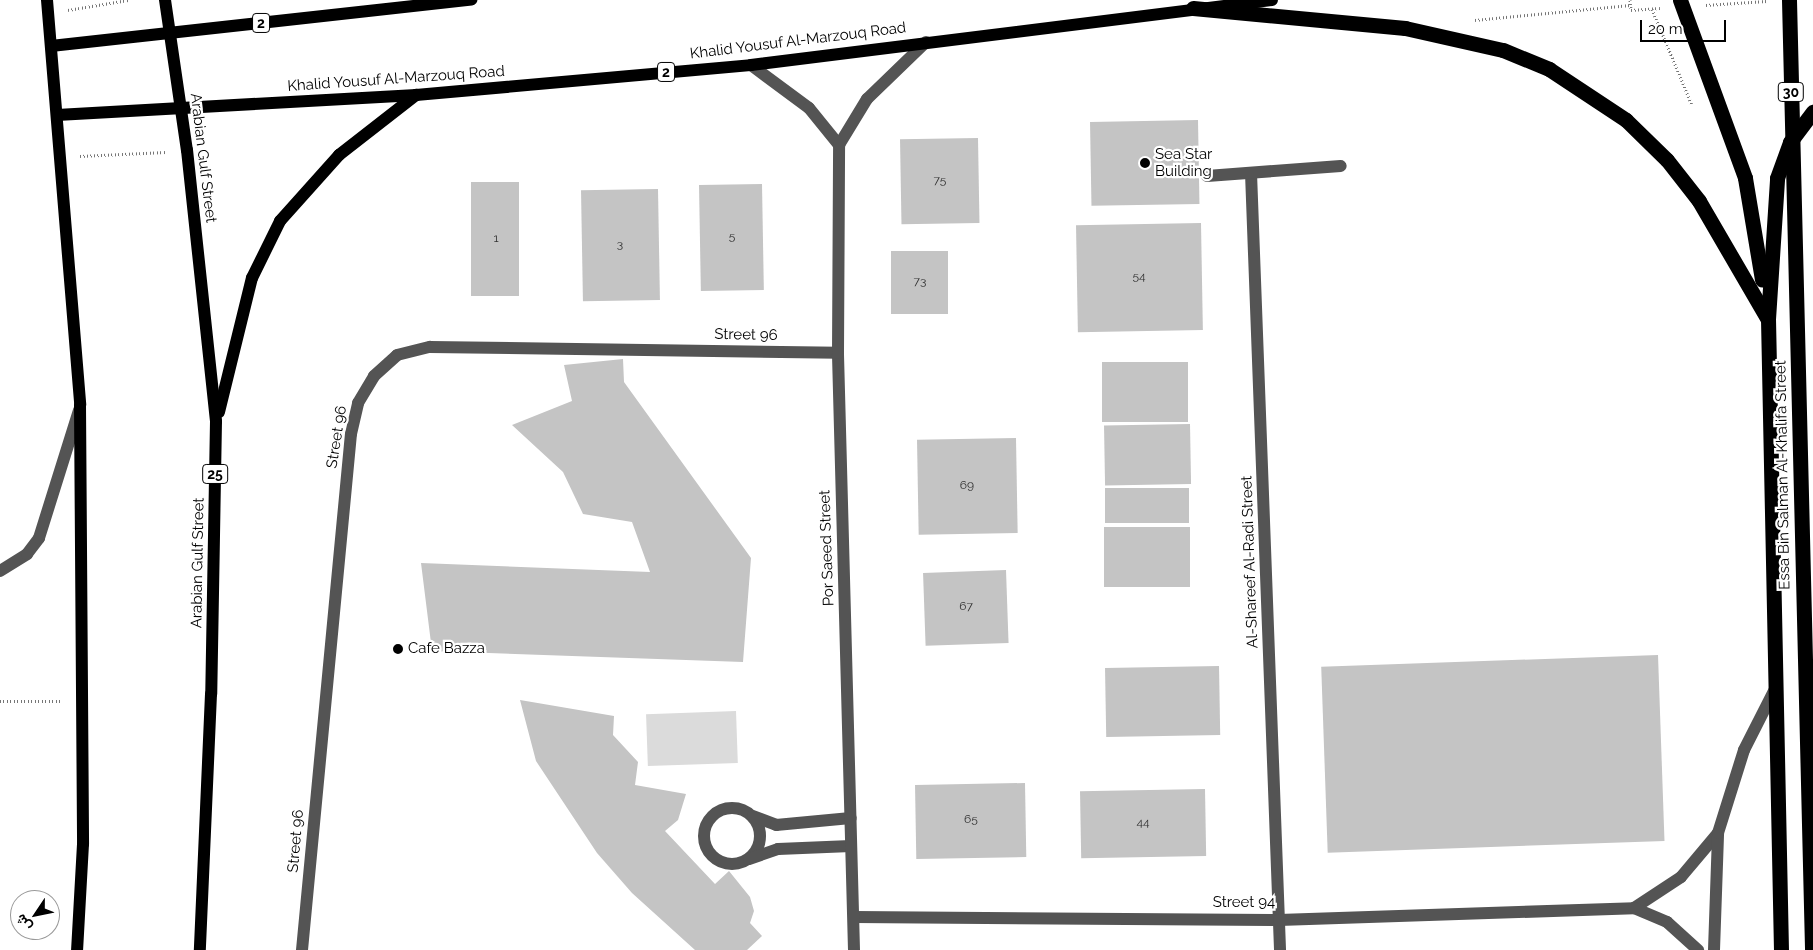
<!DOCTYPE html>
<meta charset="utf-8">
<style>
body{margin:0}
#map{position:relative;width:1813px;height:950px;overflow:hidden;background:#fff;font-family:Raleway,Vazirmatn,sans-serif}
div>[style]{position:absolute}
.green>*{inset:0;background:#dbdbdb;transform-origin:0 0}
.building>*{inset:0;background:#c4c4c4;transform-origin:0 0}
.path>*{height:3px;margin-top:-1.5px;transform-origin:0;background:repeating-linear-gradient(90deg,#767676 0 1px,transparent 0 3.5px)}
.minor>*{height:12px;margin:-6px;padding:0 6px;transform-origin:6px;border-radius:6px;background:#545454}
.minor>.ring{margin:-6px;padding:0;box-sizing:content-box;background:none;border:12px solid #545454;border-radius:50%}
.major>*{height:12px;margin:-6px;padding:0 6px;transform-origin:6px;border-radius:6px;background:#000}
.highway>*{height:15px;margin:-7.5px;padding:0 7.5px;transform-origin:7.5px;border-radius:7.5px;background:#000}
.dots>*{width:14px;height:14px;translate:-50% -50%;box-sizing:border-box;border:2px solid #fff;border-radius:50%}
span{translate:-50% -50%;white-space:nowrap;text-align:center;line-height:1.15;-webkit-text-stroke:4.5px #fff;paint-order:stroke}
.number-label{font-size:12px;color:#313131}
.number-label span{-webkit-text-stroke-width:0}
.shield-label span{padding:1px 4px;background:#fff;border:1px solid;border-radius:4px;-webkit-text-stroke-width:0}
.shield-label{font-size:14px;color:#000;font-weight:700}
.street-label{font-size:15px;color:#000}
.poi-label{font-size:15px;color:#000}
.left{translate:0 -50%;text-align:left}
.north{position:absolute;left:10px;top:890px;width:50px;height:50px;box-sizing:border-box;background:#fff;border:1px solid #999;border-radius:50%;rotate:236deg;font-size:14px;font-weight:700;line-height:20px;text-align:center;color:#000}
.north::after{content:'';display:block;margin:auto;width:18px;height:22px;background:#000;clip-path:polygon(50% 0,100% 100%,50% 72%,0 100%)}
.scale{position:absolute;left:1640px;top:20px;width:86px;height:22px;box-sizing:border-box;border:2px solid #000;border-top:0;padding-left:6px;font-size:15px;line-height:18px;white-space:nowrap;color:#000;-webkit-text-stroke:4px #fff;paint-order:stroke}
</style>
<div id="map">
<div class="green">
<div style="left:736px;top:711px;width:52px;height:90px;rotate:88deg"></div>
</div>
<div class="building">
<div style="left:1198px;top:120px;width:84px;height:108px;rotate:89deg"></div>
<div style="left:978px;top:138px;width:85px;height:78px;rotate:89deg"></div>
<div style="left:471px;top:182px;width:48px;height:114px"></div>
<div style="left:762px;top:184px;width:106px;height:63px;rotate:89deg"></div>
<div style="left:658px;top:189px;width:111px;height:77px;rotate:89deg"></div>
<div style="left:1201px;top:223px;width:107px;height:125px;rotate:89deg"></div>
<div style="left:891px;top:251px;width:57px;height:63px"></div>
<div style="clip-path:polygon(623px 359px,624px 382px,751px 558px,743px 662px,432px 651px,421px 563px,650px 572px,632px 522px,583px 514px,563px 472px,512px 425px,572px 401px,564px 365px)"></div>
<div style="left:1102px;top:362px;width:86px;height:60px"></div>
<div style="left:1190px;top:424px;width:60px;height:86px;rotate:89deg"></div>
<div style="left:1016px;top:438px;width:95px;height:99px;rotate:89deg"></div>
<div style="left:1105px;top:488px;width:84px;height:35px"></div>
<div style="left:1104px;top:527px;width:86px;height:60px"></div>
<div style="left:1006px;top:570px;width:73px;height:83px;rotate:88deg"></div>
<div style="left:1658px;top:655px;width:186px;height:337px;rotate:88deg"></div>
<div style="left:1219px;top:666px;width:69px;height:114px;rotate:89deg"></div>
<div style="clip-path:polygon(520px 700px,614px 716px,613px 735px,638px 762px,635px 785px,686px 794px,678px 820px,665px 831px,715px 884px,729px 871px,750px 897px,754px 911px,750px 923px,762px 936px,747px 950px,695px 950px,632px 893px,597px 853px,536px 761px)"></div>
<div style="left:1025px;top:783px;width:74px;height:110px;rotate:89deg"></div>
<div style="left:1205px;top:789px;width:67px;height:125px;rotate:89deg"></div>
</div>
<div class="path">
<div style="left:1630px;top:0;width:10px;rotate:84deg"></div>
<div style="left:1631px;top:10px;width:29px;rotate:-4deg"></div>
<div style="left:1706px;top:5px;width:61px;rotate:-3.8deg"></div>
<div style="left:1652px;top:9px;width:104px;rotate:67.4deg"></div>
<div style="left:68px;top:10px;width:61px;rotate:-9.5deg"></div>
<div style="left:1475px;top:20px;width:156px;rotate:-5.5deg"></div>
<div style="left:80px;top:156px;width:86px;rotate:-2.7deg"></div>
<div style="left:0;top:701px;width:62px"></div>
</div>
<div class="minor">
<div style="left:751px;top:65px;width:72px;rotate:36.6deg"></div>
<div style="left:809px;top:108px;width:48px;rotate:51deg"></div>
<div style="left:1251px;top:173px;width:778px;rotate:87.86deg"></div>
<div style="left:1207px;top:176px;width:134px;rotate:-4.3deg"></div>
<div style="left:0;top:571px;width:32px;rotate:-32deg"></div>
<div style="left:27px;top:554px;width:20px;rotate:-53deg"></div>
<div style="left:39px;top:538px;width:134px;rotate:-72.6deg"></div>
<div class="ring" style="left:704px;top:808px;width:44px;height:44px"></div>
<div style="left:753px;top:816px;width:25px;rotate:21deg"></div>
<div style="left:776px;top:825px;width:75px;rotate:-5.3deg"></div>
<div style="left:749px;top:859px;width:31px;rotate:-19deg"></div>
<div style="left:778px;top:849px;width:73px;rotate:-2.4deg"></div>
<div style="left:1634px;top:908px;width:56px;rotate:-33.4deg"></div>
<div style="left:1681px;top:877px;width:57px;rotate:-49.9deg"></div>
<div style="left:854px;top:917px;width:425px;rotate:0.4deg"></div>
<div style="left:1279px;top:920px;width:355px;rotate:-1.9deg"></div>
<div style="left:1634px;top:908px;width:36px;rotate:23deg"></div>
<div style="left:1667px;top:922px;width:42px;rotate:42.1deg"></div>
<div style="left:302px;top:950px;width:518px;rotate:-84.58deg"></div>
<div style="left:351px;top:434px;width:32px;rotate:-77deg"></div>
<div style="left:358px;top:403px;width:31px;rotate:-59deg"></div>
<div style="left:374px;top:376px;width:31px;rotate:-42deg"></div>
<div style="left:397px;top:355px;width:34px;rotate:-14deg"></div>
<div style="left:430px;top:347px;width:408px;rotate:0.8deg"></div>
<div style="left:854px;top:950px;width:597px;rotate:-91.54deg"></div>
<div style="left:838px;top:353px;width:208px;rotate:-89.7deg"></div>
<div style="left:839px;top:145px;width:54px;rotate:-58.7deg"></div>
<div style="left:867px;top:99px;width:82px;rotate:-44deg"></div>
<div style="left:1714px;top:950px;width:117px;rotate:-88deg"></div>
<div style="left:1718px;top:833px;width:87px;rotate:-72.6deg"></div>
<div style="left:1744px;top:750px;width:73px;rotate:-63.1deg"></div>
</div>
<div class="major">
<div style="left:47px;top:0;width:406px;rotate:85.3deg"></div>
<div style="left:80px;top:405px;width:439px;rotate:89.6deg"></div>
<div style="left:83px;top:844px;width:106px;rotate:93.2deg"></div>
<div style="left:165px;top:0;width:152px;rotate:81.7deg"></div>
<div style="left:187px;top:150px;width:273px;rotate:83.9deg"></div>
<div style="left:216px;top:421px;width:273px;rotate:91deg"></div>
<div style="left:211px;top:694px;width:256px;rotate:92.5deg"></div>
<div style="left:51px;top:46px;width:423px;rotate:-6.3deg"></div>
<div style="left:57px;top:115px;width:360px;rotate:-3.2deg"></div>
<div style="left:416px;top:95px;width:336px;rotate:-5.1deg"></div>
<div style="left:751px;top:65px;width:525px;rotate:-7.11deg"></div>
<div style="left:219px;top:412px;width:138px;rotate:-76.2deg"></div>
<div style="left:252px;top:278px;width:64px;rotate:-63.8deg"></div>
<div style="left:280px;top:221px;width:89px;rotate:-48.2deg"></div>
<div style="left:339px;top:155px;width:98px;rotate:-37.9deg"></div>
</div>
<div class="highway">
<div style="left:1680px;top:0;width:189px;rotate:69.9deg"></div>
<div style="left:1745px;top:178px;width:103px;rotate:80.5deg"></div>
<div style="left:1789px;top:0;width:950px;rotate:88.61deg"></div>
<div style="left:1193px;top:8px;width:213px;rotate:5.4deg"></div>
<div style="left:1405px;top:28px;width:100px;rotate:12.7deg"></div>
<div style="left:1503px;top:50px;width:50px;rotate:22.4deg"></div>
<div style="left:1549px;top:69px;width:92px;rotate:33.5deg"></div>
<div style="left:1626px;top:120px;width:57px;rotate:44.3deg"></div>
<div style="left:1667px;top:160px;width:52px;rotate:52deg"></div>
<div style="left:1699px;top:201px;width:135px;rotate:59.8deg"></div>
<div style="left:1781px;top:950px;width:631px;rotate:-91.18deg"></div>
<div style="left:1768px;top:319px;width:141px;rotate:-86.3deg"></div>
<div style="left:1777px;top:178px;width:38px;rotate:-70deg"></div>
<div style="left:1790px;top:142px;width:38px;rotate:-53deg"></div>
</div>
<div class="dots">
<div style="left:1145px;top:163px;background:#000"></div>
<div style="left:398px;top:649px;background:#000"></div>
</div>
<div class="number-label">
<span style="left:940px;top:181px">75</span>
<span style="left:732px;top:237px">5</span>
<span style="left:496px;top:239px">1</span>
<span style="left:620px;top:245px">3</span>
<span style="left:1139px;top:277px">54</span>
<span style="left:920px;top:282px">73</span>
<span style="left:967px;top:486px">69</span>
<span style="left:966px;top:607px">67</span>
<span style="left:971px;top:820px">65</span>
<span style="left:1143px;top:823px">44</span>
</div>
<div class="shield-label">
<span style="left:261px;top:23px">2</span>
<span style="left:666px;top:72px">2</span>
<span style="left:1791px;top:92px">30</span>
<span style="left:215px;top:474px">25</span>
</div>
<div class="street-label">
<span style="left:798px;top:41px;rotate:-7deg">Khalid Yousuf Al-Marzouq Road</span>
<span style="left:396px;top:79px;rotate:-4deg">Khalid Yousuf Al-Marzouq Road</span>
<span style="left:203px;top:158px;rotate:83deg">Arabian Gulf Street</span>
<span style="left:746px;top:335px;rotate:1deg">Street 96</span>
<span style="left:337px;top:437px;rotate:-81deg">Street 96</span>
<span style="left:1783px;top:475px;rotate:-91deg">Essa Bin Salman Al-Khalifa Street</span>
<span style="left:827px;top:548px;rotate:-92deg">Por Saeed Street</span>
<span style="left:1250px;top:562px;rotate:-92deg">Al-Shareef Al-Radi Street</span>
<span style="left:198px;top:563px;rotate:-89deg">Arabian Gulf Street</span>
<span style="left:296px;top:841px;rotate:-85deg">Street 96</span>
<span style="left:1244px;top:903px">Street 94</span>
</div>
<div class="poi-label">
<span class="left" style="left:1155px;top:163px">Sea Star<br>Building</span>
<span class="left" style="left:408px;top:649px">Cafe Bazza</span>
</div>
<div class="north">ش</div>
<div class="scale">20 m</div>
</div>
